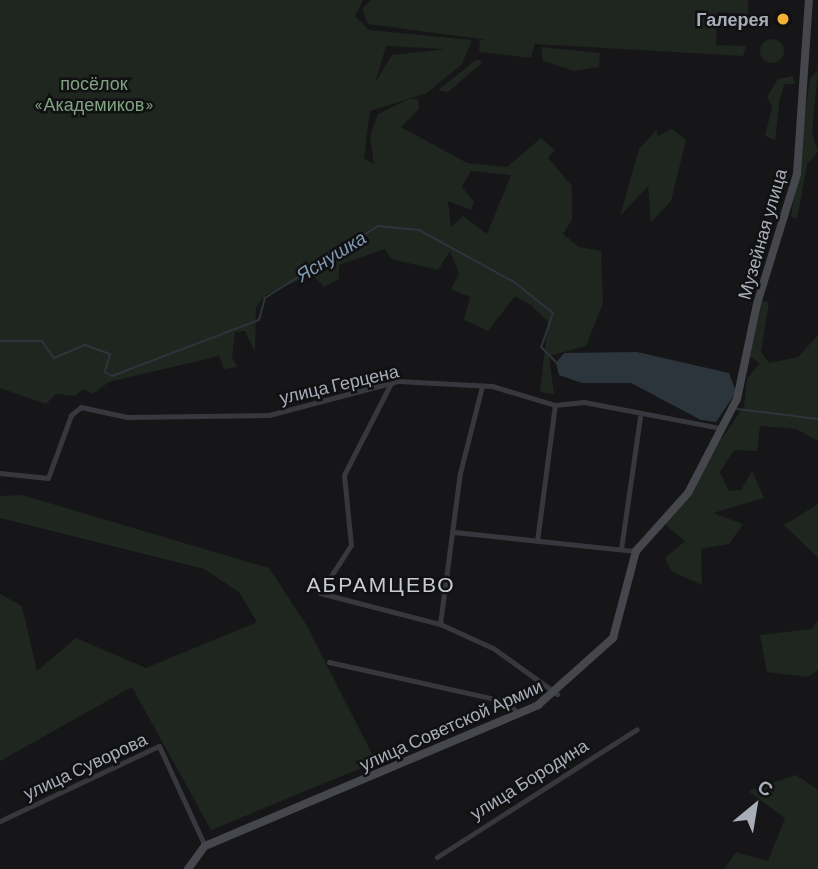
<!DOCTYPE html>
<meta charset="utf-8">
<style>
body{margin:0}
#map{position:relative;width:818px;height:869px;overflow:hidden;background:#161618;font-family:Barlow,sans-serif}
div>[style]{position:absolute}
.green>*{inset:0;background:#1e261f}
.round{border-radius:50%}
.water>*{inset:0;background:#2c353c}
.stream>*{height:2px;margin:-1px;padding:0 1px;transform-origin:1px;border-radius:1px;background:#2c353c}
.street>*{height:5px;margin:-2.5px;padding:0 2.5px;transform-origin:2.5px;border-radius:2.5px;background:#37383d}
.secondary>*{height:8px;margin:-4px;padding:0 4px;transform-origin:4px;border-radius:4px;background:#45474d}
.dots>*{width:19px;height:19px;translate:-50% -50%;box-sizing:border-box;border:4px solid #111113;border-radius:50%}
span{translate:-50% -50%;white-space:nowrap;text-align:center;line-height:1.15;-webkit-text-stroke:5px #111113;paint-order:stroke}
.poi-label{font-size:18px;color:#a8adb8;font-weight:700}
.right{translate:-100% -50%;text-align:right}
.park-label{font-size:18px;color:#7fa381}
.street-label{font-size:18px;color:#a8adb8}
.water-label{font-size:19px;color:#7f9bb3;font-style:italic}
.quarter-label{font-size:21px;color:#c9ccd4;letter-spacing:2px}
.north{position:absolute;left:720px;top:771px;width:70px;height:70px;-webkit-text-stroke:5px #111113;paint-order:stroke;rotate:30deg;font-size:19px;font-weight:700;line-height:28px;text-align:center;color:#a8adb8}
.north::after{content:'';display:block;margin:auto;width:24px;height:32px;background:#a8adb8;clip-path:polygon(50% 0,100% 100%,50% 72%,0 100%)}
</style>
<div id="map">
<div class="green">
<div style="clip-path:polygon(evenodd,0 0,363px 0,355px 16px,369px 30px,472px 40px,462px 64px,427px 93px,370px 111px,364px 158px,374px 164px,370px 136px,378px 114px,409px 99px,418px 99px,419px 109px,401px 127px,467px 163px,507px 167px,541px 138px,555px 150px,548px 158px,572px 186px,572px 220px,563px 234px,579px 247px,601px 251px,603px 303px,586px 346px,549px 356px,554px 394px,540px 392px,548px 322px,531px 305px,515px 296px,488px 331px,464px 320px,470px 297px,451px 289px,459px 274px,450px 251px,438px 270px,391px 259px,385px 249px,339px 265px,339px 279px,324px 287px,312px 274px,266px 295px,256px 307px,255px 352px,245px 331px,235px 332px,232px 358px,238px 367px,224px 369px,219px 356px,109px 382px,93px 394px,83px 389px,75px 396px,56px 394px,46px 404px,0 388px,0 0,386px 46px,445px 49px,392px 55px,375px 83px,386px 46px,0 0,471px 171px,511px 175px,487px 234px,463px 216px,451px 227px,448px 201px,471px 210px,474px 202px,462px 187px,471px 171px)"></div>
<div style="clip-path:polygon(371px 0,748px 0,748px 14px,717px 12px,716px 45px,746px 46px,743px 56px,535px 44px,531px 58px,479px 52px,480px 40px,487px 40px,368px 24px,362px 9px)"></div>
<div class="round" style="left:760px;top:39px;width:24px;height:24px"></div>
<div style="clip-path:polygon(541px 47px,600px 53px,599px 67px,574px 71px,543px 61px)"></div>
<div style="clip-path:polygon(477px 59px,483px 62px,448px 92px,438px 90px)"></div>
<div style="clip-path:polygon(818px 70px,812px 133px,818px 151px,807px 165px,797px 219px,791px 216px,810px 78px)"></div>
<div style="clip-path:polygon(793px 76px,795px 84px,785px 84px,780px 98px,775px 140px,765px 136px,772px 107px,767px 97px,778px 79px)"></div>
<div style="clip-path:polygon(672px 129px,686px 140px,671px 201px,651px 222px,648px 186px,620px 216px,639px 149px,656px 130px,658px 136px)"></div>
<div style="clip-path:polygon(762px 301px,769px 302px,761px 352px,769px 363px,798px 357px,818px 335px,818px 441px,796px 429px,760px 426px,757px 451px,734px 450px,720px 472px,729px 491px,741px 490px,752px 471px,764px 498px,713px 513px,743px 524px,729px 544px,701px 549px,702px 585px,671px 571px,665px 558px,685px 541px,664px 524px,744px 406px,747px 379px,760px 363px,750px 357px)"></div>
<div style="clip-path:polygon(22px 495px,269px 568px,307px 626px,376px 762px,211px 830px,132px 687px,0 761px,0 594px,22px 606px,37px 671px,76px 638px,146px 668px,257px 622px,239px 592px,204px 569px,0 518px,0 496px)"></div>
<div style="clip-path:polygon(818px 504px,818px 558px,784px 525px)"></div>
<div style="clip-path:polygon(818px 620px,818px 670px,808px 677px,767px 672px,760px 635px,812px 629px)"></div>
<div style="clip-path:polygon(796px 775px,818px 790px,818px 869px,724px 869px,736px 852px,768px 861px,785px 818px,748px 791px)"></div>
</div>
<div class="water">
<div style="clip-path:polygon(637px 352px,729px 373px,736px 392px,716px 422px,701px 420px,631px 383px,582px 383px,559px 375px,556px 363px,564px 353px)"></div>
</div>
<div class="stream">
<div style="left:0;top:341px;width:42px"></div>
<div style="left:42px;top:341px;width:21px;rotate:55deg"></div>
<div style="left:54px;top:358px;width:34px;rotate:-23deg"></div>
<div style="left:85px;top:345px;width:27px;rotate:20deg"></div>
<div style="left:110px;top:354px;width:19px;rotate:106deg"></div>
<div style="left:105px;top:372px;width:8px;rotate:30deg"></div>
<div style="left:112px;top:376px;width:157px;rotate:-20.9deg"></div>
<div style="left:259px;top:320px;width:23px;rotate:-75deg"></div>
<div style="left:265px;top:298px;width:134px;rotate:-32.5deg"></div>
<div style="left:378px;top:226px;width:41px;rotate:5.6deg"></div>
<div style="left:419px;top:230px;width:108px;rotate:28.7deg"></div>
<div style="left:514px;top:282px;width:50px;rotate:38.5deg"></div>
<div style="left:553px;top:313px;width:36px;rotate:109deg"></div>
<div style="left:541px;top:347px;width:23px;rotate:45deg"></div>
<div style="left:737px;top:409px;width:82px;rotate:7deg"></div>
</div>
<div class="street">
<div style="left:391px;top:383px;width:103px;rotate:117.1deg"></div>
<div style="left:344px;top:475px;width:70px;rotate:84.3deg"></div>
<div style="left:351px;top:545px;width:57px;rotate:122.9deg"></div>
<div style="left:320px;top:593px;width:124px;rotate:14.5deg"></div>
<div style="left:440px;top:624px;width:58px;rotate:24.4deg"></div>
<div style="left:493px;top:648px;width:79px;rotate:35.7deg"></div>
<div style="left:0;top:473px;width:48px;rotate:5.9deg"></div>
<div style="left:48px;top:478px;width:67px;rotate:-69.9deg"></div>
<div style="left:71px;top:415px;width:13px;rotate:-39deg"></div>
<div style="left:81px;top:407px;width:47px;rotate:12.3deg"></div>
<div style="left:127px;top:417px;width:142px;rotate:-0.8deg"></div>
<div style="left:269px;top:415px;width:133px;rotate:-14.8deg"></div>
<div style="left:398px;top:381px;width:94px;rotate:3deg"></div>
<div style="left:492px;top:386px;width:66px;rotate:16.8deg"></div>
<div style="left:555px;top:405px;width:29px;rotate:-6deg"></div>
<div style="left:584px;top:402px;width:138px;rotate:10.8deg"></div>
<div style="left:454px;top:532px;width:183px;rotate:6deg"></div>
<div style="left:537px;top:541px;width:137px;rotate:-82.5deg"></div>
<div style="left:621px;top:549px;width:133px;rotate:-81.8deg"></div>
<div style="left:440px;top:624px;width:152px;rotate:-82.5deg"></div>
<div style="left:460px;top:473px;width:90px;rotate:-75.8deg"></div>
<div style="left:329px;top:662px;width:183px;rotate:12.6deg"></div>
<div style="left:508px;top:702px;width:16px;rotate:50deg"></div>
<div style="left:0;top:821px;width:176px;rotate:-25.3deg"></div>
<div style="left:159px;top:746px;width:110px;rotate:65.3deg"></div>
<div style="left:437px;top:857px;width:237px;rotate:-32.6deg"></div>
</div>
<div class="secondary">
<div style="left:188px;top:869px;width:29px;rotate:-54deg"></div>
<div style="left:205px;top:846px;width:362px;rotate:-22.9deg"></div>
<div style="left:538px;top:705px;width:101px;rotate:-41.8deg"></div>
<div style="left:613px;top:638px;width:90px;rotate:-75.2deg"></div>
<div style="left:636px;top:551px;width:78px;rotate:-48.1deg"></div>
<div style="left:688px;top:493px;width:106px;rotate:-62.5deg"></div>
<div style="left:737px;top:399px;width:97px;rotate:-78.1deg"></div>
<div style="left:757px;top:304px;width:136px;rotate:-72.9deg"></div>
<div style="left:797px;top:174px;width:174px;rotate:-86.1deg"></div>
</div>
<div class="dots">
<div style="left:783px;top:19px;background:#f2b134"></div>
</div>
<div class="poi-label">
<span class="right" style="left:769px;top:19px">Галерея</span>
</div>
<div class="park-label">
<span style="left:94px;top:94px">посёлок<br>«Академиков»</span>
</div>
<div class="street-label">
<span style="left:762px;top:234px;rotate:-74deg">Музейная улица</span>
<span style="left:339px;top:384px;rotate:-13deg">улица Герцена</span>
<span style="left:451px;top:725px;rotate:-24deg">улица Советской Армии</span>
<span style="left:85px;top:766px;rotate:-25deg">улица Суворова</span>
<span style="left:529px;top:779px;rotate:-32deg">улица Бородина</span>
</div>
<div class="water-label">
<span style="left:331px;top:256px;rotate:-32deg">Яснушка</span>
</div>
<div class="quarter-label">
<span style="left:381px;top:584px">АБРАМЦЕВО</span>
</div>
<div class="north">С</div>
</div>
